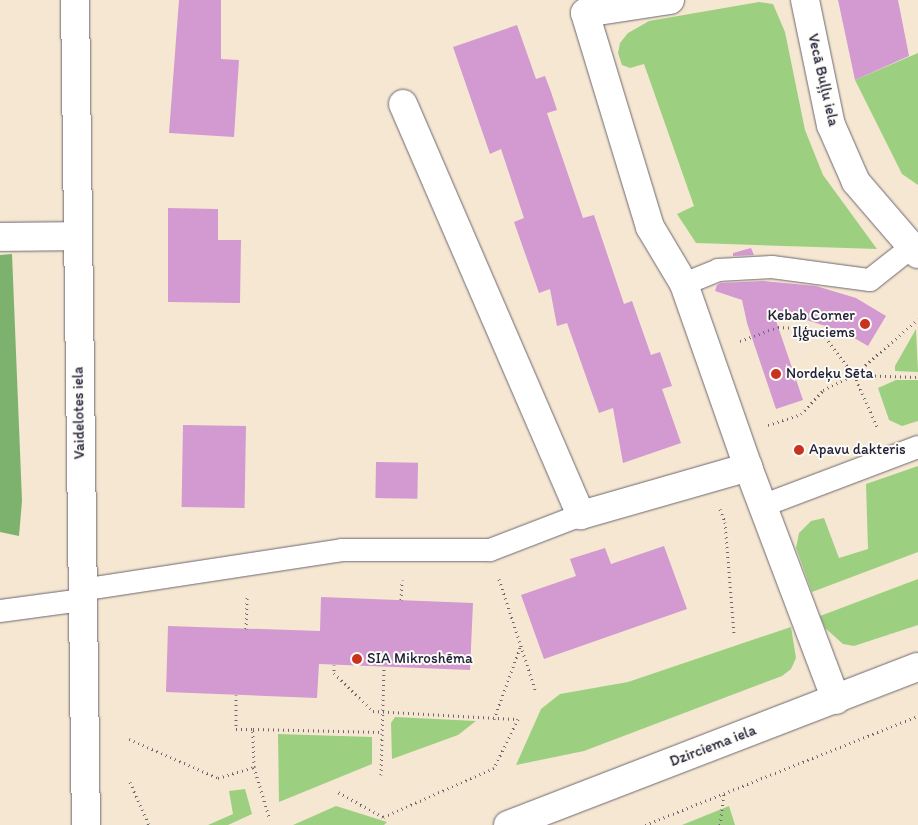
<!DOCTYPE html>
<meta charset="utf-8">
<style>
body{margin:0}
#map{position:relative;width:918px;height:825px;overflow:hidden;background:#f6e7d2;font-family:Itim,sans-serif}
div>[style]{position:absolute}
.green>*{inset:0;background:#9cd080}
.forest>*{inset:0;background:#7db26e}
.building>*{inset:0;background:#d29ad0;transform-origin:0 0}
.path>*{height:3px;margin-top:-1.5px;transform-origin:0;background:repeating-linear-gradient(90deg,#6c6770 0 1px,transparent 0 5px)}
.roads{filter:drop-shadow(0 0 1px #6c6770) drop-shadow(0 0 1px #6c6770)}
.service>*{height:22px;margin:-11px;padding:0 11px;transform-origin:11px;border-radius:11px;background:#fff}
.minor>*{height:28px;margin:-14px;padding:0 14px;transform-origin:14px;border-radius:14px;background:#fff}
.tertiary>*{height:28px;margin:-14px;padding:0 14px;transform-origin:14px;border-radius:14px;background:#fff}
.dots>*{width:14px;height:14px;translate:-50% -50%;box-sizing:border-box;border:2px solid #fdfcf7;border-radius:50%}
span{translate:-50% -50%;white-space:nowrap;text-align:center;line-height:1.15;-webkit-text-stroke:4px #fdfcf7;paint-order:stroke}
.street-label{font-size:15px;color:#22223b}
.poi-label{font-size:15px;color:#22223b}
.right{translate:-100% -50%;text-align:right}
.left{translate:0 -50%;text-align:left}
</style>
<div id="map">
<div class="green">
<div style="clip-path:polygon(759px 2px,773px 4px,785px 32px,805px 130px,823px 175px,877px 249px,696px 243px,677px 214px,694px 206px,644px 64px,630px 68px,622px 65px,618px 53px,620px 43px,628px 33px,649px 21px)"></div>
<div style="clip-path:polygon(918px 53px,918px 185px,902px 174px,855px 80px)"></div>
<div style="clip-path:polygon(916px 329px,918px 372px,895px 371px,895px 366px)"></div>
<div style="clip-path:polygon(896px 380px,918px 380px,918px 421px,902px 426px,889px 420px,878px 388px)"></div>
<div style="clip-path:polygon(918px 466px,918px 552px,812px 592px,796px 548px,799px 533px,811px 521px,824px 518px,839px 558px,868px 549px,866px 484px)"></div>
<div style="clip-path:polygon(918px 579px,918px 625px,854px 646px,843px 644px,825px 628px,820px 616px)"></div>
<div style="clip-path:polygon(791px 627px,796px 658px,791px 669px,782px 676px,584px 751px,516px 765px,541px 709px,560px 694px,628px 682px)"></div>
<div style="clip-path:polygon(395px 717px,476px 721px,458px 735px,392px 759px,391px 723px)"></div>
<div style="clip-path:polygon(278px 734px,372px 737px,372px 764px,279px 802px)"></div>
<div style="clip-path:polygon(245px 789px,252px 814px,228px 825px,208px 825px,233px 814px,229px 791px)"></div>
<div style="clip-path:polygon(336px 806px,387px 822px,384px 825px,293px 825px)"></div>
<div style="clip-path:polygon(729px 806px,735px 825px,682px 825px)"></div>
</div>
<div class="forest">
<div style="clip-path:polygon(12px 254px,22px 501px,19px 536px,0 532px,0 255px)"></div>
</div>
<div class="building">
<div style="clip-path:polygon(179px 0,221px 0,221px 59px,239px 60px,234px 137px,169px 133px)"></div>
<div style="clip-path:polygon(838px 0,898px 0,909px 56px,855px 80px)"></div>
<div style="clip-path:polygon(517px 25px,536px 79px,545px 76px,551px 92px,557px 110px,547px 113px,583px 218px,594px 215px,624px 304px,632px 301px,651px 355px,660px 352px,672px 386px,662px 389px,681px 443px,623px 463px,613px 408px,599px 413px,567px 323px,557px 326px,550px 289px,539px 293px,514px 222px,524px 218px,501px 149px,490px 154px,453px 47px)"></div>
<div style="clip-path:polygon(168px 208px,218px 209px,218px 240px,241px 240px,240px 303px,168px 302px)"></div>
<div style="clip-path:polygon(751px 248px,754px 255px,733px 256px,733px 253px)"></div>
<div style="clip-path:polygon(763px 281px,816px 286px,856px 298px,886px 316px,868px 346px,844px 332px,772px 309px,803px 400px,776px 409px,747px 323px,742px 300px,715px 291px,717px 285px,721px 283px)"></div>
<div style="left:183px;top:425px;width:63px;height:82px;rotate:1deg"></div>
<div style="left:376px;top:462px;width:42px;height:36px;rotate:1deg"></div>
<div style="clip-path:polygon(664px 546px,687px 609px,544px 659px,521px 595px,576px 576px,570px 559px,605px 548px,611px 564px)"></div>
<div style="clip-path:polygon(321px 597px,473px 603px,470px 670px,319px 664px,317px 698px,166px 692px,168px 626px,320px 631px)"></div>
</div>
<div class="path">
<div style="left:740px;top:341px;width:40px;rotate:-20.2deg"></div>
<div style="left:778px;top:327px;width:19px;rotate:3deg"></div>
<div style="left:797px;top:328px;width:29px;rotate:18deg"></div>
<div style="left:825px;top:337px;width:48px;rotate:52.7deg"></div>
<div style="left:854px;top:375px;width:59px;rotate:66deg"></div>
<div style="left:855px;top:375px;width:63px;rotate:1.8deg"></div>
<div style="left:768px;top:425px;width:35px;rotate:-18deg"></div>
<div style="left:801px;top:414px;width:33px;rotate:-47deg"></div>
<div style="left:823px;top:390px;width:34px;rotate:-26deg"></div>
<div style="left:854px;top:375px;width:85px;rotate:-41.2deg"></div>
<div style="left:720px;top:509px;width:14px;rotate:69deg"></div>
<div style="left:725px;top:522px;width:112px;rotate:85.4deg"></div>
<div style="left:499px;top:579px;width:119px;rotate:71.9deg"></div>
<div style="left:401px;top:600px;width:20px;rotate:-87deg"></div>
<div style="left:246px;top:629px;width:32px;rotate:-88deg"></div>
<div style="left:334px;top:665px;width:8px;rotate:90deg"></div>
<div style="left:334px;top:673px;width:54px;rotate:44.3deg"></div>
<div style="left:373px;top:711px;width:145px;rotate:3.2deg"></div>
<div style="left:518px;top:719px;width:55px;rotate:116.1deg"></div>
<div style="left:494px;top:768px;width:121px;rotate:156.2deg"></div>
<div style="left:383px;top:817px;width:54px;rotate:-151deg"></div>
<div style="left:236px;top:695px;width:34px;rotate:90deg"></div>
<div style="left:236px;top:729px;width:17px"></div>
<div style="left:494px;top:719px;width:79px;rotate:-70deg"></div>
<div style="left:129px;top:739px;width:97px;rotate:23.7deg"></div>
<div style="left:218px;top:778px;width:38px;rotate:-17deg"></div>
<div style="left:254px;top:767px;width:55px;rotate:73.2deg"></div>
<div style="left:254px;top:767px;width:38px;rotate:-92deg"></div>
<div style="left:253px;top:729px;width:129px;rotate:1.3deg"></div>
<div style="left:381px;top:775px;width:108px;rotate:-88.4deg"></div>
<div style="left:130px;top:782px;width:47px;rotate:66.2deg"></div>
<div style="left:645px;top:825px;width:294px;rotate:-21.8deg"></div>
<div style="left:720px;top:825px;width:33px;rotate:-83deg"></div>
</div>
<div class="roads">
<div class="service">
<div style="left:684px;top:284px;width:37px;rotate:-22deg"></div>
<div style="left:718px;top:270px;width:54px;rotate:-3.2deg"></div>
<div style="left:772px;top:267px;width:99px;rotate:7.6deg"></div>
<div style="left:870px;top:280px;width:53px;rotate:-38.2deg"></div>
<div style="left:762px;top:506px;width:167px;rotate:-20.7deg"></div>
<div style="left:81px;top:590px;width:264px;rotate:-8.7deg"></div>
<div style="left:342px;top:550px;width:148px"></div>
<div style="left:490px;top:550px;width:97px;rotate:-21deg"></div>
<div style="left:0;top:611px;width:82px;rotate:-7.7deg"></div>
</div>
<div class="minor">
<div style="left:75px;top:0;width:825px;rotate:89.24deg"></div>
<div style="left:670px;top:0;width:86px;rotate:171.3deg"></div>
<div style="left:585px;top:13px;width:224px;rotate:73.1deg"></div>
<div style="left:650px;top:227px;width:66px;rotate:59.2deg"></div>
<div style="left:684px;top:284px;width:194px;rotate:70.7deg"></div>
<div style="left:748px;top:467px;width:249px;rotate:69.3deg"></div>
<div style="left:805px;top:0;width:128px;rotate:78.3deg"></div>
<div style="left:831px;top:125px;width:62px;rotate:66.3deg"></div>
<div style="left:856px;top:182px;width:95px;rotate:49.3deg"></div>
<div style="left:403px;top:104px;width:448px;rotate:66.6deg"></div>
<div style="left:581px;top:515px;width:174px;rotate:-16deg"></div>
<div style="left:0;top:237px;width:77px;rotate:-0.7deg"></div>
</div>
<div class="tertiary">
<div style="left:508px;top:825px;width:439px;rotate:-21.1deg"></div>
</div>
</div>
<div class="dots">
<div style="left:865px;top:324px;background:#c8321e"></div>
<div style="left:776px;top:374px;background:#c8321e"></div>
<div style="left:799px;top:450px;background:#c8321e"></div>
<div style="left:357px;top:659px;background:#c8321e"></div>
</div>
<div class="street-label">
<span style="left:823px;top:80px;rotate:77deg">Vecā Buļļu iela</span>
<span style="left:79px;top:413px;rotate:-91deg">Vaidelotes iela</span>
<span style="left:713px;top:746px;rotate:-21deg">Dzirciema iela</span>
</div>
<div class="poi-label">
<span class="right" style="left:855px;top:324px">Kebab Corner<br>Iļģuciems</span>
<span class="left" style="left:786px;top:374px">Nordeķu Sēta</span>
<span class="left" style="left:809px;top:450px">Apavu dakteris</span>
<span class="left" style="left:367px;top:659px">SIA Mikroshēma</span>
</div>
</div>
